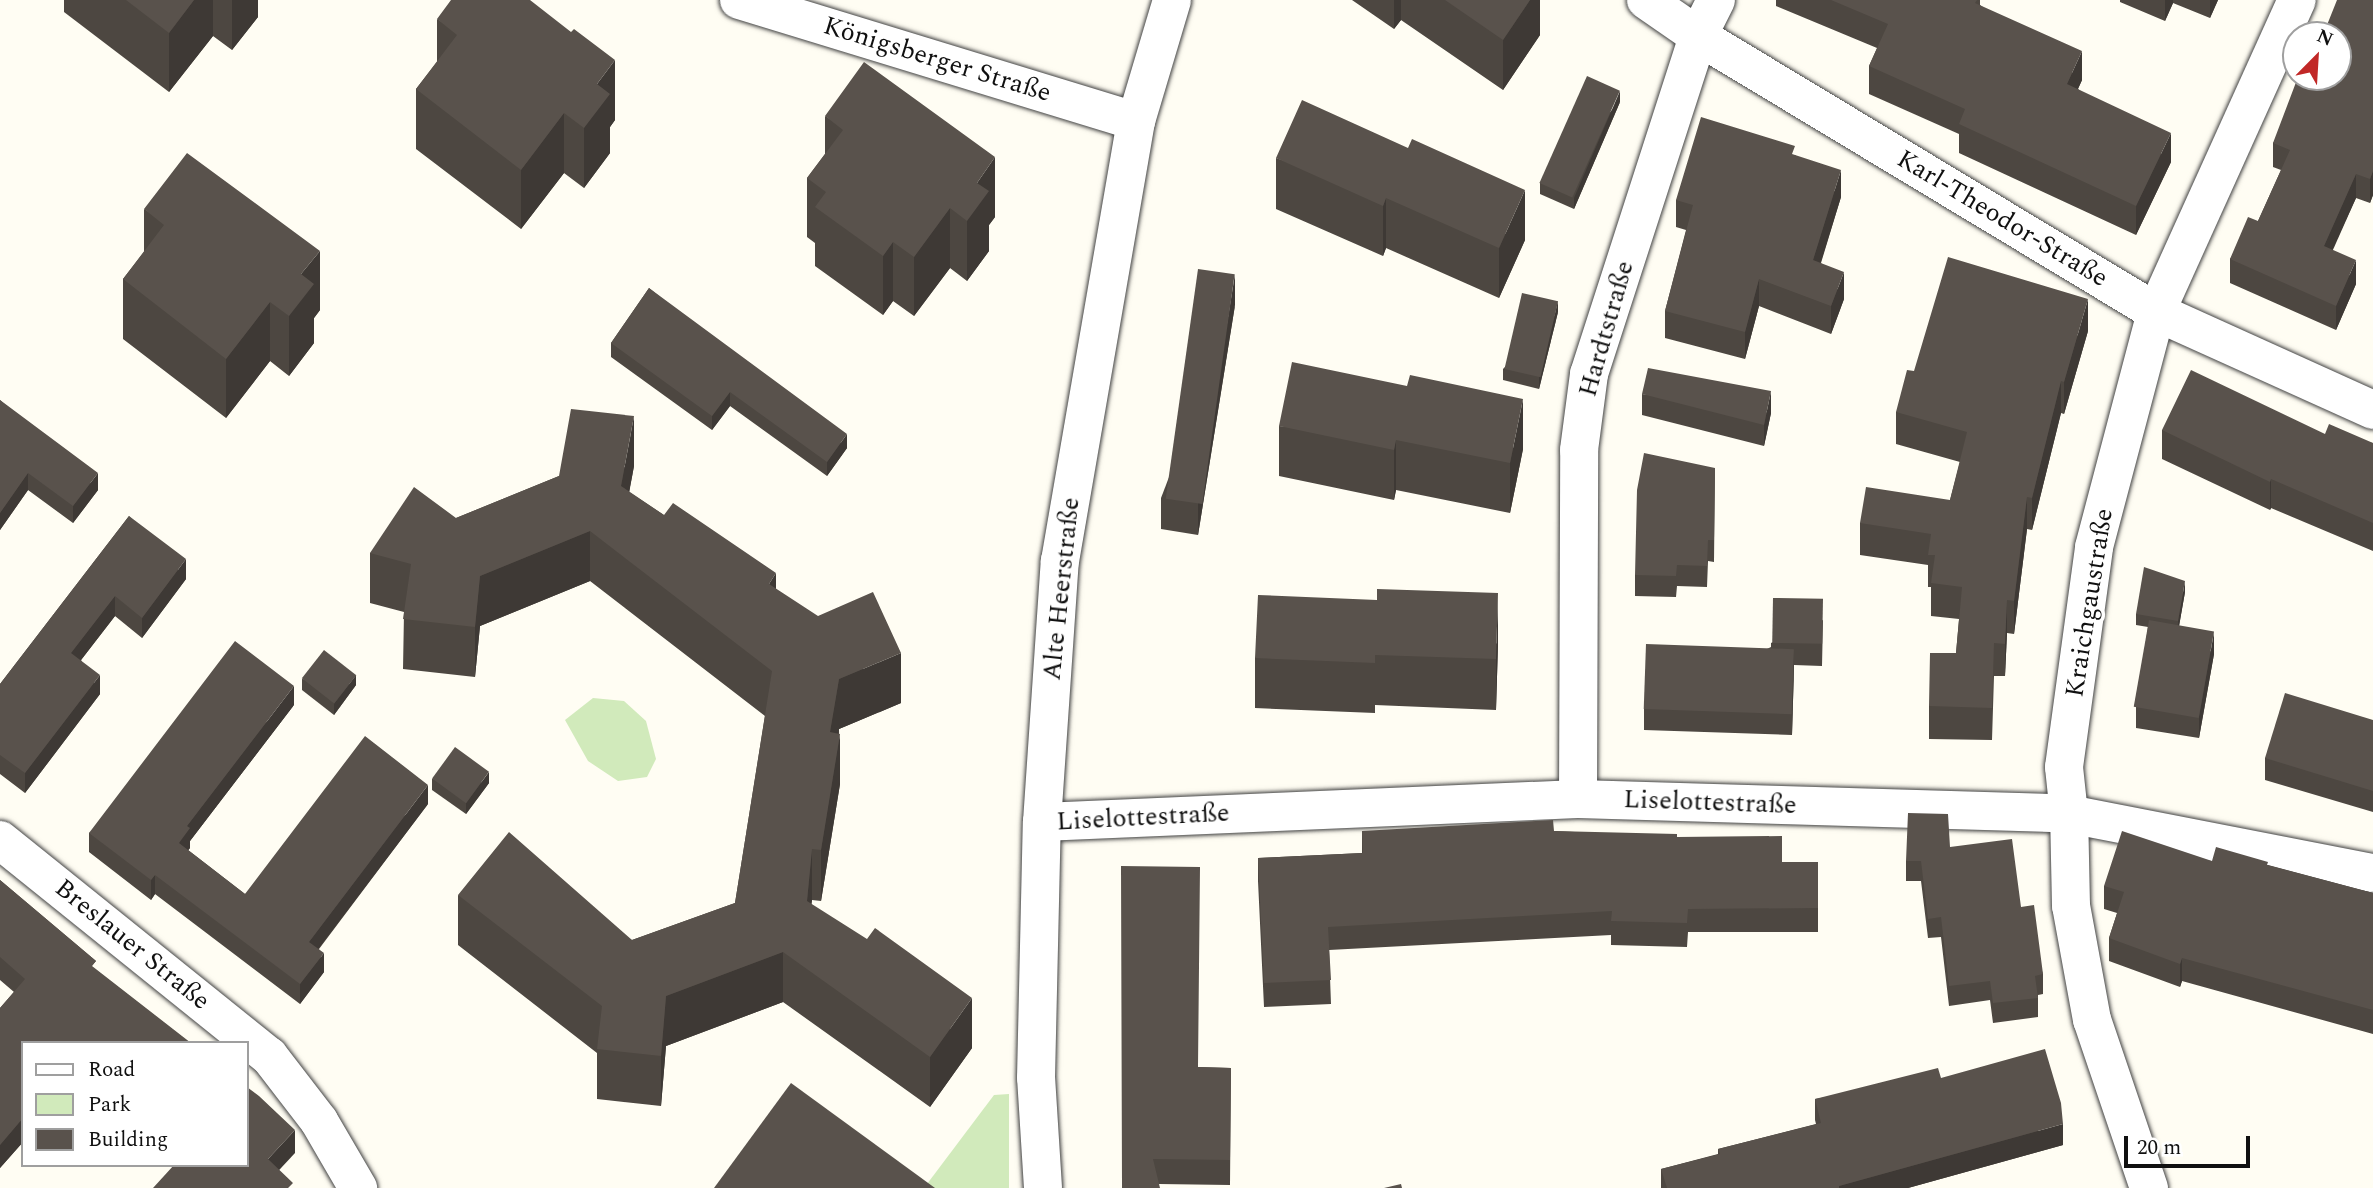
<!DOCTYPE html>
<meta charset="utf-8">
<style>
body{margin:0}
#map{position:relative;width:2373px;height:1188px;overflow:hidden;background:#fffdf3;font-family:Spectral,serif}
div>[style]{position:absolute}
.green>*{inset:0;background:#d1eabb}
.roads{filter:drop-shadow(0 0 2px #434343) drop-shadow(0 0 2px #434343)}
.minor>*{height:38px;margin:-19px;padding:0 19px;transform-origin:19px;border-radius:19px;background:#fff}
.wall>*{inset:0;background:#4d4741}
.shaded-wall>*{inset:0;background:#3e3935}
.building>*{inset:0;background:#59524c;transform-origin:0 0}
span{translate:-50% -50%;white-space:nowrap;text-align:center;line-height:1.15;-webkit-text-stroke:7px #fff;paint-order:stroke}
.street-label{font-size:26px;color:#101010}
.legend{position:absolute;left:21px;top:1041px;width:228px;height:126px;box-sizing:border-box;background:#fff;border:2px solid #9f9f9f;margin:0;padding:9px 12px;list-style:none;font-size:21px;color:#101010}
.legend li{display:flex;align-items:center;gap:14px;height:35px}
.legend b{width:35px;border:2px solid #9f9f9f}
.north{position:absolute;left:2282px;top:21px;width:70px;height:70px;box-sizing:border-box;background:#fff;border:2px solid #9f9f9f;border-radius:50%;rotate:24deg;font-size:19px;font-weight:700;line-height:28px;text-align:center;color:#101010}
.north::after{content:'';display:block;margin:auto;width:24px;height:32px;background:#c12827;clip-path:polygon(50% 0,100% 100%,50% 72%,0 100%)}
.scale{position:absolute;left:2124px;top:1136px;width:126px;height:32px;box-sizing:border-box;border:4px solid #101010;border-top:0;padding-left:9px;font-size:21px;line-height:24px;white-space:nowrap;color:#101010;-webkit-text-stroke:5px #fff;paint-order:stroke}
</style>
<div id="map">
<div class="green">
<div style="clip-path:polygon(593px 698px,624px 701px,646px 721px,656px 759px,647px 777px,618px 781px,588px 761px,565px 720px)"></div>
<div style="clip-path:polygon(1009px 1094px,1009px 1188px,924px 1188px,994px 1095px)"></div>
</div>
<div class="roads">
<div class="minor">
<div style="left:739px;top:0;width:415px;rotate:17deg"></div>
<div style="left:1646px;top:0;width:63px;rotate:34.7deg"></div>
<div style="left:1698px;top:36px;width:535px;rotate:31.07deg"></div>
<div style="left:2156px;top:312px;width:238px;rotate:24.3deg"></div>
<div style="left:1578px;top:799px;width:349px;rotate:-89.8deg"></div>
<div style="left:1579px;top:450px;width:77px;rotate:-82.5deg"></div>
<div style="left:1589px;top:374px;width:355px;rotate:-72.1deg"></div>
<div style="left:1698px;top:36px;width:40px;rotate:-63.4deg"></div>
<div style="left:1042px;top:822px;width:536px;rotate:-2.46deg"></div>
<div style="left:1578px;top:799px;width:491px;rotate:1.7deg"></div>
<div style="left:2069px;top:814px;width:310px;rotate:11deg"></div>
<div style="left:0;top:840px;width:345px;rotate:38.8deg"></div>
<div style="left:269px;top:1056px;width:82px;rotate:52.4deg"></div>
<div style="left:319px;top:1121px;width:78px;rotate:59.8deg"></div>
<div style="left:1043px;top:1188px;width:110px;rotate:-93.6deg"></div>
<div style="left:1036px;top:1078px;width:256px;rotate:-88.7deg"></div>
<div style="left:1042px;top:822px;width:262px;rotate:-86.1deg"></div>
<div style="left:1060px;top:561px;width:447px;rotate:-80.2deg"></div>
<div style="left:1136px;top:121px;width:126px;rotate:-73.4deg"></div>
<div style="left:2149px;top:1188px;width:177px;rotate:-108.7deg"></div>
<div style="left:2092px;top:1020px;width:116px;rotate:-100.4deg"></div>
<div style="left:2071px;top:906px;width:92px;rotate:-91.2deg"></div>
<div style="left:2069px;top:814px;width:47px;rotate:-96.1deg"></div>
<div style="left:2064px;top:767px;width:222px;rotate:-82.2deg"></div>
<div style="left:2094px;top:547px;width:243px;rotate:-75.2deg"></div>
<div style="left:2156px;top:312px;width:342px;rotate:-65.7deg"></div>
</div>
</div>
<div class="wall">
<div style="clip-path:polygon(64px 0,258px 0,258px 17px,232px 50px,213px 36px,169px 92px,64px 12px)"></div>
<div style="clip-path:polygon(1352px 0,1540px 0,1540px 35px,1503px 90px,1401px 20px,1394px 29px)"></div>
<div style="clip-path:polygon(1776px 0,1980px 0,1980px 5px,2082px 80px,2078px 89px,2171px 162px,2136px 235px,1959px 153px,1959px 134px,1869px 94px,1869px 66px,1877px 48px,1776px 6px)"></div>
<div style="clip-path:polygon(2120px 0,2218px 0,2210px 18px,2173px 3px,2165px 21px,2120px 2px)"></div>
<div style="clip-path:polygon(2373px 0,2373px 195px,2370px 203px,2356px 198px,2332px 250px,2356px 284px,2336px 330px,2230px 283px,2230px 259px,2258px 221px,2281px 170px,2273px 167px,2273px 143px,2338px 77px)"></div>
<div style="clip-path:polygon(437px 19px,615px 120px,610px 127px,610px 153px,584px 188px,564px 173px,521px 229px,416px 149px,416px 89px,437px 62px)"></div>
<div style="clip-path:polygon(1620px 102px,1574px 209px,1540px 194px,1540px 183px)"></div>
<div style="clip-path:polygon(825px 116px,995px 217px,989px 225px,989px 251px,967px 281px,950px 268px,914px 316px,893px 301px,883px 315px,815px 266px,815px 243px,807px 237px,807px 178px,825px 154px)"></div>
<div style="clip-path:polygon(1795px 155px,1841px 197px,1821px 263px,1844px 299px,1831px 334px,1759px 306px,1745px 359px,1665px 338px,1665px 311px,1686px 230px,1676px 227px,1676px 200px)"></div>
<div style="clip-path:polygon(1276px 158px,1525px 240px,1499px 298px,1386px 248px,1383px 256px,1276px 209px)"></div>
<div style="clip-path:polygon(144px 209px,320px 310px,314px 318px,314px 343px,289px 376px,270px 361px,226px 418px,123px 339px,123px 279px,144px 252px)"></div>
<div style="clip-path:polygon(649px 288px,847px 448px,827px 476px,730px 406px,712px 430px,611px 357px,611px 343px)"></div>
<div style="clip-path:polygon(1235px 305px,1198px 535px,1161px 529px,1161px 498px)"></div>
<div style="clip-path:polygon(1558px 312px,1539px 389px,1503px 380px,1503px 369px)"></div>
<div style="clip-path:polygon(2088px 331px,2064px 414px,2061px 413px,2032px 530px,2027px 529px,2014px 634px,2007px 633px,2005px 676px,1994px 676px,1992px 740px,1929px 739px,1929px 706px,1956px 653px,1959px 619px,1931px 616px,1931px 587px,1928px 587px,1928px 565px,1860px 555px,1860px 523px,1950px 500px,1960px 462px,1896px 444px,1896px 412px)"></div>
<div style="clip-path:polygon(1642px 394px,1771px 413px,1764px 446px,1642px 415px)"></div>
<div style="clip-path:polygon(0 400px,98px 490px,73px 523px,28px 490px,0 530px)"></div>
<div style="clip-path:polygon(1279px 426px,1523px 449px,1510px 513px,1396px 490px,1394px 500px,1279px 476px)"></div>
<div style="clip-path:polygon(2162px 430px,2325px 434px,2373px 443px,2373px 551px,2271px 508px,2270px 510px,2162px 459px)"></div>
<div style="clip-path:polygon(634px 466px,629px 492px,776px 589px,901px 703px,839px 729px,840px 784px,821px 901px,812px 900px,811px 904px,972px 1048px,930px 1107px,783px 1002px,666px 1046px,661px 1106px,597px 1099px,597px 1053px,458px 945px,458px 895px,632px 940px,735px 903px,765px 716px,590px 581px,480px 626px,475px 677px,403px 669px,404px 612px,370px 603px,370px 553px,456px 518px,559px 476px)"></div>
<div style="clip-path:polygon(1715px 468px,1714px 562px,1708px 561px,1707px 587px,1677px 586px,1676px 597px,1635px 596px,1635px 575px)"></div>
<div style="clip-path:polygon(129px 516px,186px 579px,142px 638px,115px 616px,81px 660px,100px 694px,25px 793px,0 774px,0 684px)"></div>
<div style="clip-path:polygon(2185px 592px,2179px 626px,2214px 654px,2199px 738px,2136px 728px,2136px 707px,2148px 627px,2136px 625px,2136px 614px)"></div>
<div style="clip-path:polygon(1377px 600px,1498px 644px,1496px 710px,1375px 705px,1375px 713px,1255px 708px,1255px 658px)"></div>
<div style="clip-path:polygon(1823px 620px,1822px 666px,1794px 665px,1792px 735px,1644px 730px,1644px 709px,1771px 647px,1771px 643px)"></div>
<div style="clip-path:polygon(302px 679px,356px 685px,334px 715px,302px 690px)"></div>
<div style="clip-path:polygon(294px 705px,190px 841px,190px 848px,188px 850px,245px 894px,428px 804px,319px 949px,324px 972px,300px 1004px,155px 894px,151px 900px,89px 852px,89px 833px)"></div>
<div style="clip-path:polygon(2373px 720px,2373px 812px,2265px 780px,2265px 758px)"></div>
<div style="clip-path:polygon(432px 779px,489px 783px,466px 814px,432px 790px)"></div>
<div style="clip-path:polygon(1362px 831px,1554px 831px,1677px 837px,1782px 862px,1818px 862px,1818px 932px,1688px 932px,1687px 947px,1611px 945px,1611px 935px,1329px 950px,1331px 1004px,1264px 1007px,1258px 881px,1258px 858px,1362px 853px)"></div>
<div style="clip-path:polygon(1950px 847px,2021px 907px,2043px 974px,2043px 994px,2038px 995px,2038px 1017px,1993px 1023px,1990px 1000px,1949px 1006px,1941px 937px,1928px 938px,1921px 881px,1906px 881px,1906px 861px)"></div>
<div style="clip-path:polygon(2212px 861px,2268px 865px,2373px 893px,2373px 1034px,2182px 981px,2180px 987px,2109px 961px,2109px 938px,2117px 913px,2104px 909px,2104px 886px)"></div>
<div style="clip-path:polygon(0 880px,96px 961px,23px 1043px,23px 1142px,0 1168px,0 1008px,14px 992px,0 980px)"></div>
<div style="clip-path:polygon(1198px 1067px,1231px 1068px,1230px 1185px,1159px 1184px,1122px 1188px)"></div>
<div style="clip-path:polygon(1941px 1078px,2063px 1145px,1908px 1188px,1661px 1188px,1661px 1169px,1718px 1154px,1718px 1149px,1816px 1124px,1815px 1120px,1815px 1099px)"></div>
</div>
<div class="shaded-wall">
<div style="clip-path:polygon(194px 0,213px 0,213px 36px,169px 92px,169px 33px)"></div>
<div style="clip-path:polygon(232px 0,258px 0,258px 17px,232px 50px)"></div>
<div style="clip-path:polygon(1394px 0,1401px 0,1401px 20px,1394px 29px)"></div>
<div style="clip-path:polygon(1530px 0,1540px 0,1540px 35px,1503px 90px,1503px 40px)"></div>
<div style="clip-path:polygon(2165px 0,2173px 0,2173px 3px,2165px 21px)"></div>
<div style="clip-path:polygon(2210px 0,2218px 0,2210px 18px)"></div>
<div style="clip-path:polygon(2082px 51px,2082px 80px,2067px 112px,2067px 84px)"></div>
<div style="clip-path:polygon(615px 60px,615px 120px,610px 127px,610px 153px,584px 188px,584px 128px,597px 84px)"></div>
<div style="clip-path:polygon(1620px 91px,1620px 102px,1574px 209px,1574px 198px)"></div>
<div style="clip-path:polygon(564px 113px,564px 173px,521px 229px,521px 170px)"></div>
<div style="clip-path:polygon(2171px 133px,2171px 162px,2136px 235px,2136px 206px)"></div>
<div style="clip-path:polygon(995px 157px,995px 217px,989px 225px,989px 251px,967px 281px,967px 221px,977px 183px)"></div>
<div style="clip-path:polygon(1841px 170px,1841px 197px,1813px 287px,1813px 260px)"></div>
<div style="clip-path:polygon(2373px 171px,2373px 195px,2370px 203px,2370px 179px)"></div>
<div style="clip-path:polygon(2356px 174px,2356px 198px,2324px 270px,2324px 246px)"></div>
<div style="clip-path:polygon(1525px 190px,1525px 240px,1499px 298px,1499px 248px)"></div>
<div style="clip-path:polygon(1386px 198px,1386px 248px,1383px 256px,1383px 206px)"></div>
<div style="clip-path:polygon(950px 208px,950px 268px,914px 316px,914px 257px)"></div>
<div style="clip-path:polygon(893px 242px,893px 301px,883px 315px,883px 256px)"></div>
<div style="clip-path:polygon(320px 251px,320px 310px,314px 318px,314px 343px,289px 376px,289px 316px,301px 274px)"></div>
<div style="clip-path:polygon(2356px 260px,2356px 284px,2336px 330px,2336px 306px)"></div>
<div style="clip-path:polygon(1844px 272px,1844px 299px,1831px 334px,1831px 306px)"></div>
<div style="clip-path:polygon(1235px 274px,1235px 305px,1198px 535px,1198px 504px)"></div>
<div style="clip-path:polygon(1759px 279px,1759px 306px,1745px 359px,1745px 332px)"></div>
<div style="clip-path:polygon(2088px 299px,2088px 331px,2064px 414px,2064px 382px)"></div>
<div style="clip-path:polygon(1558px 301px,1558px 312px,1539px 389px,1539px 378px)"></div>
<div style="clip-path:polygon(270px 302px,270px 361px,226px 418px,226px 359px)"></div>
<div style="clip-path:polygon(2061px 381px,2061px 413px,2032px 530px,2032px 498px)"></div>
<div style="clip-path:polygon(1771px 391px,1771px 413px,1764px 446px,1764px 425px)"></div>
<div style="clip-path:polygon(730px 392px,730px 406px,712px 430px,712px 416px)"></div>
<div style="clip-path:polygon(1523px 399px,1523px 449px,1510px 513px,1510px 463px)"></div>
<div style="clip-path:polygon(634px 416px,634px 466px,621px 537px,621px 486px)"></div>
<div style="clip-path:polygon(847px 434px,847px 448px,827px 476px,827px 462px)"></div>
<div style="clip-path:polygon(1396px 440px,1396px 490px,1394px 500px,1394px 450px)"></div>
<div style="clip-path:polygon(28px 473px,28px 490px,0 530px,0 513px)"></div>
<div style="clip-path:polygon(98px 473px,98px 490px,73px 523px,73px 506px)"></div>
<div style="clip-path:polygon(2271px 479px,2271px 508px,2270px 510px,2270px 482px)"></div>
<div style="clip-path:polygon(2027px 497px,2027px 529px,2014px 634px,2014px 601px)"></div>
<div style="clip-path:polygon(590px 531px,590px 581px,480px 626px,475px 677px,475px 627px,480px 576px)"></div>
<div style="clip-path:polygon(186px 559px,186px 579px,142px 638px,142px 618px)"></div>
<div style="clip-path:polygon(776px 573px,776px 623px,769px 584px)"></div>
<div style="clip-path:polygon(2185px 581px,2185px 592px,2178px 632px,2178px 621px)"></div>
<div style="clip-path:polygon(1498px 593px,1498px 644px,1496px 710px,1496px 659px)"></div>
<div style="clip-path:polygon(115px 596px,115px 616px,71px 673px,71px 653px)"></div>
<div style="clip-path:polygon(2007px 600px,2007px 633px,2005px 676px,2005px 644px)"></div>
<div style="clip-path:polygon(2214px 632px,2214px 654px,2199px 738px,2199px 717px)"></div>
<div style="clip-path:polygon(1794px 648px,1794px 669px,1792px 735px,1792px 713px)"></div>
<div style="clip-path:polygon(901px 653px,901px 703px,839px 729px,830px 782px,830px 732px,839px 679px)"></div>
<div style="clip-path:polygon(100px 675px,100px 694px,25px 793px,25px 773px)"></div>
<div style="clip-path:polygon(356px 675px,356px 685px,334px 715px,334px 704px)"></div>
<div style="clip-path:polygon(294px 686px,294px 705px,190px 841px,190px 848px,179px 862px,179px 843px,187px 826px)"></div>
<div style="clip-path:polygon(840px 734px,840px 784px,821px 901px,821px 850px)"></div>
<div style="clip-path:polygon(489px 772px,489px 783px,466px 814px,466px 803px)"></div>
<div style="clip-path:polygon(428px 785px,428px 804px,309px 961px,309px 942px)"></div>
<div style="clip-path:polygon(812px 849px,812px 900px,807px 951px,807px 901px)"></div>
<div style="clip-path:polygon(155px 875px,155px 894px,151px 900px,151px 880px)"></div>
<div style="clip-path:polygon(783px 952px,783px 1002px,666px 1046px,661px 1106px,661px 1056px,666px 996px)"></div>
<div style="clip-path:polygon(324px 953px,324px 972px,300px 1004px,300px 984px)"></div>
<div style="clip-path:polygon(2182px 958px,2182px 981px,2180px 987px,2180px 964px)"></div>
<div style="clip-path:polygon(972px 998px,972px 1048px,930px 1107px,930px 1057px)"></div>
<div style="clip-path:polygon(23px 1118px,23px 1142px,0 1168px,0 1145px)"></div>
<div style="clip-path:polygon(2063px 1124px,2063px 1145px,1908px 1188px,1839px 1188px,1839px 1186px)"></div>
<div style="clip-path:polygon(295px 1130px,295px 1153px,268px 1182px,268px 1159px)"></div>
</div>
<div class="building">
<div style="clip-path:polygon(126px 0,194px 0,169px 33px)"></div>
<div style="clip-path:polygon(451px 0,530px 0,571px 32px,574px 29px,615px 60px,597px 84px,610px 94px,584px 128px,564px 113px,521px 170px,416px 89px,457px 35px,437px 19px)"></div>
<div style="clip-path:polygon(1445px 0,1530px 0,1503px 40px)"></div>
<div style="clip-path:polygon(1831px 0,1977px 0,1975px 3px,2082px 51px,2067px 84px,2171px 133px,2136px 206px,1959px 124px,1965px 109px,1869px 66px,1888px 24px)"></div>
<div style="clip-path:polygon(2337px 0,2373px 0,2373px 171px,2370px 179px,2356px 174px,2324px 246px,2356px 260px,2336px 306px,2230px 259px,2248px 217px,2258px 221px,2290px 150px,2273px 143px,2298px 77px,2338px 77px,2338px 35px,2323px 35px)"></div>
<div style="clip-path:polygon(864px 62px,995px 157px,977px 183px,989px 191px,967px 221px,950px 208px,914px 257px,893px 242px,883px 256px,815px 207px,826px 192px,807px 178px,843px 130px,825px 116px)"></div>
<div style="left:1587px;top:76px;width:36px;height:117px;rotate:24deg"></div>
<div style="clip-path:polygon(1302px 100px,1408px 148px,1412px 139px,1525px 190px,1499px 248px,1386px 198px,1383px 206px,1276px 158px)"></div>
<div style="clip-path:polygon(1701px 117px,1795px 146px,1792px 154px,1841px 170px,1813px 260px,1844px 272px,1831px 306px,1759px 279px,1745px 332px,1665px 311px,1693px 205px,1676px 200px)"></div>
<div style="clip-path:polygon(187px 153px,320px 251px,301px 274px,314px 284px,289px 316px,270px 302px,226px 359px,123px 279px,164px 225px,144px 209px)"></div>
<div style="clip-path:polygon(1948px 257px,2088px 299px,2064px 382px,2061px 381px,2032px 498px,2027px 497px,2014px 601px,2007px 600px,2005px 644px,1994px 643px,1992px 708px,1929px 706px,1930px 653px,1956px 653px,1962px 587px,1931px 583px,1935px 555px,1928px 555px,1931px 534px,1860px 523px,1866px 487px,1950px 500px,1967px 432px,1896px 412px,1907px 370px,1914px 371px)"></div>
<div style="left:1198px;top:269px;width:37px;height:232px;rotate:8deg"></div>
<div style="clip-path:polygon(649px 288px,847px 434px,827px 462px,730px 392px,712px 416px,611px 343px)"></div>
<div style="left:1522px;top:293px;width:37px;height:78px;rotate:13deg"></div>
<div style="clip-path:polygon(1292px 362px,1407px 386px,1410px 375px,1523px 399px,1510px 463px,1396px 440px,1394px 450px,1279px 426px)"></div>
<div style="clip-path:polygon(1648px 368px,1771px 391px,1764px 425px,1642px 394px)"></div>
<div style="clip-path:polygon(2191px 370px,2325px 434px,2329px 424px,2373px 443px,2373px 523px,2271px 479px,2270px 482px,2162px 430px)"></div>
<div style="clip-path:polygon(0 400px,98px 473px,73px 506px,28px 473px,0 513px)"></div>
<div style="clip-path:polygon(571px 409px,634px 416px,621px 486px,664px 515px,673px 503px,776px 573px,769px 584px,818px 616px,873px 592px,901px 653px,839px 679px,830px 732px,840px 734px,821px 850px,812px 849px,807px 901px,867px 939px,875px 928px,972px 998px,930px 1057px,783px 952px,666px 996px,661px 1056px,597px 1049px,602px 1006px,458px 895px,509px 832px,632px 940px,735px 903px,772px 671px,590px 531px,480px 576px,475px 627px,403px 619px,411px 564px,370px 553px,414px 487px,456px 518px,559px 476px)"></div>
<div style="clip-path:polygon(1644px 453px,1715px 468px,1714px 540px,1708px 540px,1707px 566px,1677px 565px,1676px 576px,1635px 575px,1637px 490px)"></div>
<div style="clip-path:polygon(129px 516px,186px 559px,142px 618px,115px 596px,71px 653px,100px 675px,25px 773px,0 755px,0 684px)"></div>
<div style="clip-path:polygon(2144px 567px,2185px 581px,2178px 621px,2136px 614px)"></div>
<div style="clip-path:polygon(1377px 589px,1498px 593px,1496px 659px,1375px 655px,1375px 663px,1255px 658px,1258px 595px,1377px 600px)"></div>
<div style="left:1773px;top:598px;width:50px;height:45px;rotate:1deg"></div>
<div style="left:2149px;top:620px;width:66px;height:88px;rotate:10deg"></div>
<div style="clip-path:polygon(235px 641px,294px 686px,187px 826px,190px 828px,179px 843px,245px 894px,365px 736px,428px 785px,309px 942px,324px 953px,300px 984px,155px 875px,151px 880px,89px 833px)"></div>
<div style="left:1646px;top:644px;width:148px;height:65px;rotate:2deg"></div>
<div style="left:324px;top:650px;width:41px;height:36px;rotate:38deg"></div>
<div style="clip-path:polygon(2285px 693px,2373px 720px,2373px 791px,2265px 758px)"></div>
<div style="left:455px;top:747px;width:42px;height:39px;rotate:36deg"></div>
<div style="clip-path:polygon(1908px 813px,1948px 814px,1950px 847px,2012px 839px,2021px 907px,2034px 905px,2043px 974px,2035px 976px,2038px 998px,1993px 1003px,1990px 981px,1949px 986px,1941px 917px,1928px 919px,1921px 861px,1906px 861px)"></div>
<div style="clip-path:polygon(1553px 820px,1554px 831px,1677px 834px,1677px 837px,1782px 836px,1782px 862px,1818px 862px,1818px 908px,1688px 909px,1687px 923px,1611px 921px,1612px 911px,1328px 927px,1331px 980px,1264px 983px,1258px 858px,1363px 853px,1362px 831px)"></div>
<div style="clip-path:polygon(2122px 831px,2212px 861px,2216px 847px,2268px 862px,2267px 865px,2373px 893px,2373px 1010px,2182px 958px,2180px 964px,2109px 938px,2124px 892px,2104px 886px)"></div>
<div style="clip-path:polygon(1121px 866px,1200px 867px,1198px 1067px,1231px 1068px,1230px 1160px,1153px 1159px,1160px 1188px,1122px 1188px)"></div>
<div style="clip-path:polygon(0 880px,96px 961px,92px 966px,191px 1043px,23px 1043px,23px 1118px,0 1145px,0 1008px,25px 979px,0 957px)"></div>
<div style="clip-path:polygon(2045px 1049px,2061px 1103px,2063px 1124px,1839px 1186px,1839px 1188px,1667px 1188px,1661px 1169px,1720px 1154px,1718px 1149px,1821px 1123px,1815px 1099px,1938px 1068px,1941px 1078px)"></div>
<div style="clip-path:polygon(791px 1083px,935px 1188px,714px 1188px)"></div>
<div style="clip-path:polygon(247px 1087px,259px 1096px,295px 1130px,268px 1159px,293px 1183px,288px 1188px,153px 1188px,174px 1165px,247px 1165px)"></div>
<div style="clip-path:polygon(1401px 1184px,1402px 1188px,1384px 1188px)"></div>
</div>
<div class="street-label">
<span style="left:937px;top:60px;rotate:17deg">Königsberger Straße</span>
<span style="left:2002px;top:219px;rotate:31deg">Karl-Theodor-Straße</span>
<span style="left:1607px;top:329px;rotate:-74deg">Hardtstraße</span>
<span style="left:1062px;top:589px;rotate:-84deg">Alte Heerstraße</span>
<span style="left:2090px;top:603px;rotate:-81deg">Kraichgaustraße</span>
<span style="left:1710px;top:803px;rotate:2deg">Liselottestraße</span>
<span style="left:1143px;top:818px;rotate:-3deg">Liselottestraße</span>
<span style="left:132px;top:945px;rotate:39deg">Breslauer Straße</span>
</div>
<ul class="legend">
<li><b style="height:9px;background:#fff"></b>Road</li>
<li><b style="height:19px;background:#d1eabb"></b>Park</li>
<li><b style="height:19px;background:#59524c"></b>Building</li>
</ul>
<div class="north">N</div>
<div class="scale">20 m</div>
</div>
